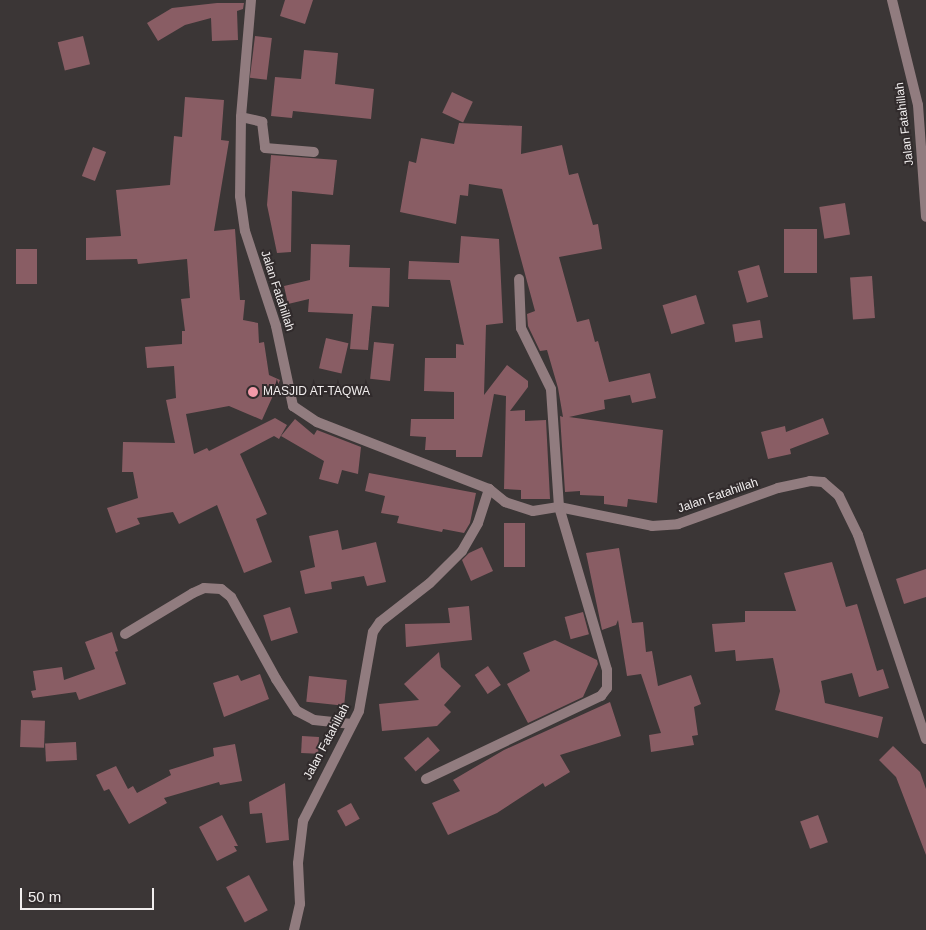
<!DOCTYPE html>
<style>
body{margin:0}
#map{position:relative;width:926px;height:930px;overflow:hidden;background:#3b3636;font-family:Helvetica,sans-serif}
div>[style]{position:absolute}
.building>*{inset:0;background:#895d64;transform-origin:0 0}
.street>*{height:10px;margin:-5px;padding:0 5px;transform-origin:5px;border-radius:5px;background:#917c7f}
.dots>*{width:14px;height:14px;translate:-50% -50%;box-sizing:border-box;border:2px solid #312b2c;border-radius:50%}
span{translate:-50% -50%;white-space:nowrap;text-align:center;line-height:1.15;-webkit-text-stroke:4px #312b2c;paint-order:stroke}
.street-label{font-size:12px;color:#f1eeee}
.poi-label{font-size:12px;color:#f1eeee}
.left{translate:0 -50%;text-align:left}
.scale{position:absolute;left:20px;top:888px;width:134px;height:22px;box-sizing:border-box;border:2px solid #f1eeee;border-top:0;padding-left:6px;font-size:15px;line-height:18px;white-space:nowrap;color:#f1eeee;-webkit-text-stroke:4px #312b2c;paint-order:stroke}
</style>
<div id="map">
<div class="building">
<div style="clip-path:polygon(285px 0,313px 0,305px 24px,280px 16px)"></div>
<div style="clip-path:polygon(217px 3px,244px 3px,243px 9px,237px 11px,238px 40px,212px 41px,211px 18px,185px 25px,158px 41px,147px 23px,172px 8px)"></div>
<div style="left:83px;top:36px;width:29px;height:26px;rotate:76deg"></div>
<div style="left:255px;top:36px;width:17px;height:42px;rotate:7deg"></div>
<div style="clip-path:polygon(304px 50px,338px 53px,335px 84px,374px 89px,371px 119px,293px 111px,292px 118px,271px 116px,275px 77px,301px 79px)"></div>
<div style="left:452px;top:92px;width:23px;height:23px;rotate:25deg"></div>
<div style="clip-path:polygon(185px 97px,224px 100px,221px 140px,229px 141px,214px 231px,235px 229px,240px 300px,245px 300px,243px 320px,258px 323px,259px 343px,264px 342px,269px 375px,280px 380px,262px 420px,229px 406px,186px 414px,194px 454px,207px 448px,209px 451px,275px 418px,287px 425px,279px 439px,274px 436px,240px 454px,267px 514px,256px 519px,272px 562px,244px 573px,217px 505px,179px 524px,173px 512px,137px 518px,140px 524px,116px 533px,107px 508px,138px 498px,133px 472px,122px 472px,123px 442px,175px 443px,166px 400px,176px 398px,174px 366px,147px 368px,145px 347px,182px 344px,182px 331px,185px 331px,181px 299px,190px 298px,187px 259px,138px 264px,137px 259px,86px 260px,86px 238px,121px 236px,116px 190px,170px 185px,174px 136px,182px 137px)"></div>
<div style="clip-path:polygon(459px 123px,522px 126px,521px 154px,562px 145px,569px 175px,578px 173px,593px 225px,598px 224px,602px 249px,559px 257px,577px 322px,589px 319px,595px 342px,598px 341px,609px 382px,650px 373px,656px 398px,632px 403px,630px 395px,604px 400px,605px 409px,569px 417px,663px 430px,657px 503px,628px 499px,627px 507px,604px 504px,604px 496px,580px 495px,580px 491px,565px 492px,560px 416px,563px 417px,558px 388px,547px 350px,540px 351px,528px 326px,527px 314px,535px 311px,502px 189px,469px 184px,468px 196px,460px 195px,456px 224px,400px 212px,409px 161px,416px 163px,421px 138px,454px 144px)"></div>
<div style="left:93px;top:147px;width:14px;height:31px;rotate:21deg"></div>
<div style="clip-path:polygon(271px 155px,337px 160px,333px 195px,292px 191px,291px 252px,277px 253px,267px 205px)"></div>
<div style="left:845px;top:203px;width:32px;height:26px;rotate:81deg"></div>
<div style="left:784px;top:229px;width:33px;height:44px"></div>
<div style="clip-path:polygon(461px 236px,499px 239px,503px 323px,486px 325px,484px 395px,507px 365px,528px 381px,528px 387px,510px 411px,525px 410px,525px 421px,546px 420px,550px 499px,521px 499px,521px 490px,504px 489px,506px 396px,494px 394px,482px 457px,456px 457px,456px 450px,425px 450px,426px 437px,410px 436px,411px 419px,454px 419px,454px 392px,424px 391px,425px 358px,456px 358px,456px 344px,464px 345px,450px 280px,408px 279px,409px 261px,459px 263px)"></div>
<div style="clip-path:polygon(311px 244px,350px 245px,349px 267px,390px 268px,389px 307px,372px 306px,368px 350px,350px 349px,353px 314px,308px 312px,309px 299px,288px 304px,284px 286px,310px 280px)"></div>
<div style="left:16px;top:249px;width:21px;height:35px"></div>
<div style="left:759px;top:265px;width:33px;height:22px;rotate:74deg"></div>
<div style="left:872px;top:276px;width:42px;height:22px;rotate:86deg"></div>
<div style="left:696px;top:295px;width:30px;height:35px;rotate:73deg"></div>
<div style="left:760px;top:320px;width:18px;height:28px;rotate:81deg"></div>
<div style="left:326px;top:338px;width:23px;height:31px;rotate:13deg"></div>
<div style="left:374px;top:342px;width:20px;height:37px;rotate:6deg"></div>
<div style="clip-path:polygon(823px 418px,829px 434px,790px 449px,791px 454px,768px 459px,761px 432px,785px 426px,786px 432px)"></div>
<div style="clip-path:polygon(295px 419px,314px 435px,317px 430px,361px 447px,358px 474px,342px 470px,338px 484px,319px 479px,324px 461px,281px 436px)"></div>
<div style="clip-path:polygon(369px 473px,476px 493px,470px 523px,464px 533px,443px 529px,442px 532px,397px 523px,399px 516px,381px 513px,385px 496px,365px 491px)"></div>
<div style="left:504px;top:523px;width:21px;height:44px"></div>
<div style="clip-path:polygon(338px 530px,342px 550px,376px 542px,386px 582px,367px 586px,364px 576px,331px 582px,332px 589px,305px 594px,300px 571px,315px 567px,309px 536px)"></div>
<div style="clip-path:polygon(482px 547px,493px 571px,471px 581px,462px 560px,469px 553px)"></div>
<div style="clip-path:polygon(619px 548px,632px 623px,643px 622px,646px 652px,652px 651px,658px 686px,691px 675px,701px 704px,694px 707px,698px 735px,692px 736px,694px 745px,651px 752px,649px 735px,661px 733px,641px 674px,627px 676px,618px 620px,616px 625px,602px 630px,586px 553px)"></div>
<div style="clip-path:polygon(832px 562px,846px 607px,857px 604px,877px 671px,883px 669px,889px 688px,859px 697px,852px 673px,821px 681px,825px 703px,883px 717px,878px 738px,775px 710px,780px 691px,773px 658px,736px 661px,735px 650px,715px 652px,712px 624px,745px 622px,745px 611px,796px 611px,784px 573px)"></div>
<div style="clip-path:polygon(926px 569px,926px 597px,904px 604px,896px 579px)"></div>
<div style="clip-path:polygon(469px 606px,472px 640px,406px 647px,405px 624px,450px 623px,448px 608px)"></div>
<div style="left:290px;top:607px;width:27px;height:28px;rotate:73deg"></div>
<div style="left:583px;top:612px;width:23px;height:19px;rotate:75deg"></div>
<div style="clip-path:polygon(112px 632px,118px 651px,115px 652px,126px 684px,79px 700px,76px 692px,33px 698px,31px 691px,36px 690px,33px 671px,62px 667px,64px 680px,95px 669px,85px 642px)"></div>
<div style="clip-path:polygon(555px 640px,597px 660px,598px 664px,583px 697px,528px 723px,507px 684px,530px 671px,523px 653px)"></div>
<div style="clip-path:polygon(439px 652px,441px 667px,461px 686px,444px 705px,451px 712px,437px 726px,382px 731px,379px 704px,419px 700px,404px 684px)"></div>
<div style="left:488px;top:666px;width:23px;height:16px;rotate:56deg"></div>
<div style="clip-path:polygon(260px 674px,269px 699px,224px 717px,213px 683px,238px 675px,241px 681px)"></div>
<div style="left:309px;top:676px;width:38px;height:26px;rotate:6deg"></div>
<div style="clip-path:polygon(610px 702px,621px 736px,560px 755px,570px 772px,545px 787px,543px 783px,497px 813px,448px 835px,432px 803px,460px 791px,453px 780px,504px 750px)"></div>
<div style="left:21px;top:720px;width:24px;height:27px;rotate:2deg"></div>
<div style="left:302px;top:736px;width:17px;height:17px;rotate:3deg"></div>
<div style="left:428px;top:737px;width:18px;height:32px;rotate:49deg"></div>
<div style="left:76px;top:742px;width:18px;height:31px;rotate:87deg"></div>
<div style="clip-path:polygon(235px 744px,242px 781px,220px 785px,219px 782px,164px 798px,167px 803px,129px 824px,109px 789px,104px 791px,96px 775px,116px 766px,128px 789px,133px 786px,137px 793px,171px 775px,169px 770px,214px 756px,213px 748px)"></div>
<div style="clip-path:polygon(893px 746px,920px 772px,926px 789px,926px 855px,896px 777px,879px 760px)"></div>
<div style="clip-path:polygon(285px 783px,289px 840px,266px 843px,262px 813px,250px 814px,249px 802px)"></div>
<div style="left:351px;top:803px;width:18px;height:16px;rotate:61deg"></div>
<div style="clip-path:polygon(222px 815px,238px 846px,234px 846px,237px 851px,217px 861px,199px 827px)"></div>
<div style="left:818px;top:815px;width:29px;height:19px;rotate:70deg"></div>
<div style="left:249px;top:875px;width:40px;height:26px;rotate:62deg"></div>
</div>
<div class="street">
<div style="left:251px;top:0;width:117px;rotate:94.9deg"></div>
<div style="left:241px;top:117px;width:79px;rotate:90.7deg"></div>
<div style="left:240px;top:196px;width:35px;rotate:82deg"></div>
<div style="left:245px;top:231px;width:100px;rotate:71.9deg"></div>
<div style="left:276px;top:326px;width:82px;rotate:78deg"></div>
<div style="left:293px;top:406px;width:29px;rotate:34deg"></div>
<div style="left:317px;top:422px;width:185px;rotate:21.3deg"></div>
<div style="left:489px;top:489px;width:21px;rotate:39deg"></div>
<div style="left:505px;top:502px;width:29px;rotate:18deg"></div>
<div style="left:533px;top:511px;width:26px;rotate:-9deg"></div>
<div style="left:559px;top:507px;width:95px;rotate:11.5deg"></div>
<div style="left:652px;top:526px;width:26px;rotate:-4deg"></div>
<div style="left:678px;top:524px;width:106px;rotate:-19.8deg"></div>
<div style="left:778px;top:488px;width:33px;rotate:-12deg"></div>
<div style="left:810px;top:481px;width:13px;rotate:4deg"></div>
<div style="left:823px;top:482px;width:21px;rotate:41deg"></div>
<div style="left:839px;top:496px;width:43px;rotate:64deg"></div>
<div style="left:858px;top:535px;width:215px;rotate:71.6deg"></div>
<div style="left:892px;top:0;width:108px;rotate:76.1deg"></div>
<div style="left:918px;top:105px;width:112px;rotate:85.9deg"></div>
<div style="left:241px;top:117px;width:22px;rotate:13deg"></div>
<div style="left:262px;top:122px;width:26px;rotate:83deg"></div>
<div style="left:265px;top:148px;width:49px;rotate:4.7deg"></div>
<div style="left:125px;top:634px;width:79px;rotate:-31.1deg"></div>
<div style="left:193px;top:593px;width:12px;rotate:-24deg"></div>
<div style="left:204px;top:588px;width:17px;rotate:3deg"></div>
<div style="left:221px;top:589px;width:13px;rotate:39deg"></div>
<div style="left:231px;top:597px;width:94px;rotate:61.2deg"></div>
<div style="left:276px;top:679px;width:38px;rotate:57deg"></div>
<div style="left:297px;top:711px;width:19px;rotate:28deg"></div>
<div style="left:314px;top:720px;width:38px;rotate:6deg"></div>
<div style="left:426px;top:779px;width:194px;rotate:-25.4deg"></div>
<div style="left:601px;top:696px;width:10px;rotate:-53deg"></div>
<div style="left:607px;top:688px;width:18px;rotate:-90deg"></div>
<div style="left:607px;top:670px;width:170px;rotate:-106.4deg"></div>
<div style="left:559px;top:507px;width:118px;rotate:-93.9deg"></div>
<div style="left:551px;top:389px;width:68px;rotate:-116.2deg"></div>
<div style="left:521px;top:328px;width:49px;rotate:-92.3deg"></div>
<div style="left:294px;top:930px;width:27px;rotate:-77deg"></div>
<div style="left:300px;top:904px;width:41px;rotate:-92.8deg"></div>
<div style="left:298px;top:863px;width:42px;rotate:-83.2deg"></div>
<div style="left:303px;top:821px;width:123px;rotate:-63deg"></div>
<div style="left:359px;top:711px;width:80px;rotate:-80deg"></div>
<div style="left:373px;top:632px;width:12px;rotate:-55deg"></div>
<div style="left:380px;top:622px;width:63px;rotate:-38deg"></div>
<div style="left:430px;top:583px;width:45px;rotate:-45deg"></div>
<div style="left:462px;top:551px;width:32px;rotate:-60deg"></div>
<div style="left:478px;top:523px;width:36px;rotate:-72deg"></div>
</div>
<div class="dots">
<div style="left:253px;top:392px;background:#f39aa9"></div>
</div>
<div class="street-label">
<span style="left:905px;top:124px;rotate:-97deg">Jalan Fatahillah</span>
<span style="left:277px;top:291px;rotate:72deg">Jalan Fatahillah</span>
<span style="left:718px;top:496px;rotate:-19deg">Jalan Fatahillah</span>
<span style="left:327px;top:742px;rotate:-62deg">Jalan Fatahillah</span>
</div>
<div class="poi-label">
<span class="left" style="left:263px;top:392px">MASJID AT-TAQWA</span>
</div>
<div class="scale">50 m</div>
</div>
